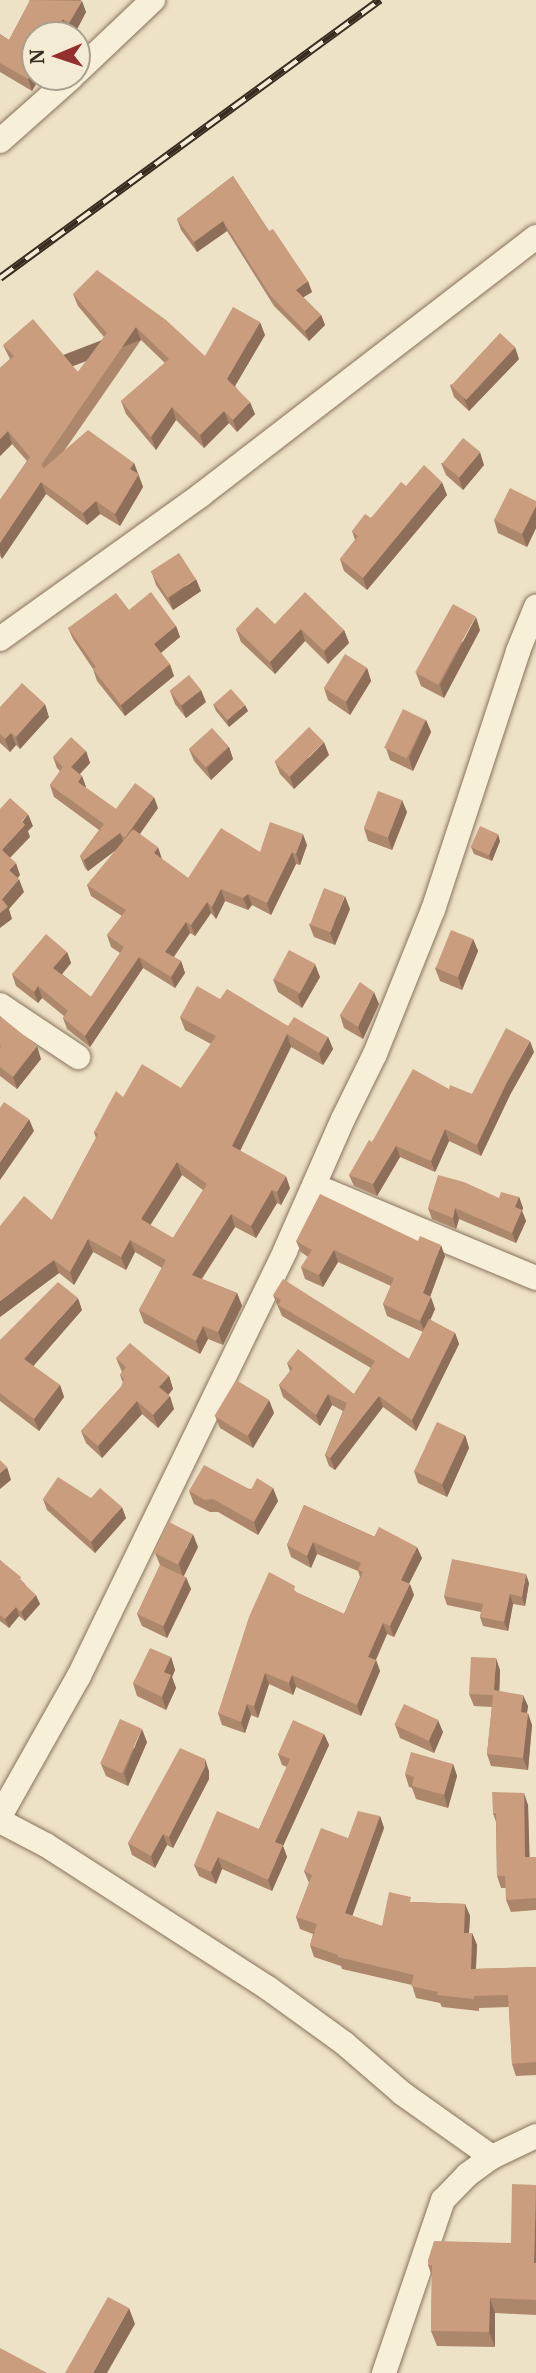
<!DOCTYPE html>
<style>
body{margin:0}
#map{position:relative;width:536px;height:2373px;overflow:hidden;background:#ede1c6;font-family:Merriweather,serif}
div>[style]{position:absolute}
.roads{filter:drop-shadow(0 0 2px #87735c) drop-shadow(0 0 2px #87735c)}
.minor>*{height:24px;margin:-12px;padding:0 12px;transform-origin:12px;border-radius:12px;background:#f8efd9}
.rail>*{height:8px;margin-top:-4px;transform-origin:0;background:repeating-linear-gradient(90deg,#f4ebd5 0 16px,#382c20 0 32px);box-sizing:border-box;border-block:2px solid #382c20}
.wall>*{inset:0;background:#ad876c}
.shaded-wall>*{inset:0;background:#8d6e58;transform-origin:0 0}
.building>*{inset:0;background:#c99d7d;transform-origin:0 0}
span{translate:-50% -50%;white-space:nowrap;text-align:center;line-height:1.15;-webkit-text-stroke:5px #f4ebd5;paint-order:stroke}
.north{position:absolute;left:21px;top:21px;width:70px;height:70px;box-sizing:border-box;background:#f4ebd5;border:2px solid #a99f8d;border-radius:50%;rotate:268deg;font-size:19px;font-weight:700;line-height:28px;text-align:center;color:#382c20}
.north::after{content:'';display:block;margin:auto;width:24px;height:32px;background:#942f2f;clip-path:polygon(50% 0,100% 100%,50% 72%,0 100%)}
</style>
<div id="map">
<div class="roads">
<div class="minor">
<div style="left:77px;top:72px;width:105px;rotate:-43.5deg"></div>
<div style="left:0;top:141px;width:96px;rotate:-41.6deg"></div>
<div style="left:0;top:639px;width:247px;rotate:-35.6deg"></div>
<div style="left:201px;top:495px;width:423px;rotate:-37.6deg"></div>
<div style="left:0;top:1005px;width:94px;rotate:33.7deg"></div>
<div style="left:315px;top:1186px;width:239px;rotate:22.6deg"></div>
<div style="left:0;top:1816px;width:161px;rotate:-60.6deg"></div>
<div style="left:79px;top:1676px;width:472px;rotate:-64.1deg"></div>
<div style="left:285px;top:1251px;width:144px;rotate:-66.3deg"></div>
<div style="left:343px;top:1119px;width:72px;rotate:-63.8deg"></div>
<div style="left:375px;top:1054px;width:155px;rotate:-68.1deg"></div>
<div style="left:433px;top:910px;width:273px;rotate:-71.8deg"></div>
<div style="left:518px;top:651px;width:48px;rotate:-67.8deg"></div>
<div style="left:0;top:1821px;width:52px;rotate:27.6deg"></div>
<div style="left:46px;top:1845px;width:264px;rotate:32.8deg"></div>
<div style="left:268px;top:1988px;width:94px;rotate:35.9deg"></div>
<div style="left:344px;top:2043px;width:78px;rotate:40.8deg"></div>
<div style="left:403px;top:2094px;width:109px;rotate:35.3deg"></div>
<div style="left:384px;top:2373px;width:183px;rotate:-71.2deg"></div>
<div style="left:443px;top:2200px;width:35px;rotate:-46deg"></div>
<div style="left:467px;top:2175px;width:31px;rotate:-36deg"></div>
<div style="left:492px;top:2157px;width:49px;rotate:-25.5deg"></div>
</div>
</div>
<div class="rail">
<div style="left:0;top:278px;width:471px;rotate:-36.2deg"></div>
</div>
<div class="wall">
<div style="clip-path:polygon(29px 0,81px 0,86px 12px,74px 35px,67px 31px,32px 91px,0 72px,0 34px,9px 40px,30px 1px)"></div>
<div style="clip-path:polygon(233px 176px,269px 231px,312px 292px,303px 297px,321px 315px,325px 325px,309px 341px,274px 306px,227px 231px,197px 252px,181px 230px,177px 219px)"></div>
<div style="clip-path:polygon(73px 294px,205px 356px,265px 335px,235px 386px,255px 414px,237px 432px,229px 423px,204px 448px,176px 420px,156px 450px,126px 414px,121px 401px,165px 363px,141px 340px,64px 451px,134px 463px,143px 487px,120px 526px,100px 514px,87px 525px,46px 494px,2px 559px,0 556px,0 500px,27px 461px,12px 444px,0 456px,0 368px,10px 359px,3px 345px,78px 372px,104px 337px,78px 306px)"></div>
<div style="clip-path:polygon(519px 359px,469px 411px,454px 397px,450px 385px)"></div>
<div style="clip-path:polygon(441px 463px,484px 465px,463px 490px,446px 475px)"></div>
<div style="clip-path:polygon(406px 486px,447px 495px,367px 590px,344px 571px,340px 559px,355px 540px,352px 531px,371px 518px)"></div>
<div style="clip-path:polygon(536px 501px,536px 528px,527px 547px,498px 533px,494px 520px)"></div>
<div style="clip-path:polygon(152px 573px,201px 591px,173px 610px,156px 585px)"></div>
<div style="clip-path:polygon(129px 610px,176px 626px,180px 637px,161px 653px,174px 676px,125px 716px,97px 681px,93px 669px,73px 639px,68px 628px)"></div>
<div style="clip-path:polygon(275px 624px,344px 630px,349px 643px,328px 664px,305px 641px,275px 674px,241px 642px,236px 629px)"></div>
<div style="clip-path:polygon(480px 630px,444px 698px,421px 686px,416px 673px)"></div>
<div style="clip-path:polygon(367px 668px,371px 681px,350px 715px,328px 700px,324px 688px)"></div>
<div style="clip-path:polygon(170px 691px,206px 702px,186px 718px,175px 704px)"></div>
<div style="clip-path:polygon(213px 704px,248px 711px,229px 727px,216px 711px)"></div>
<div style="clip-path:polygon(0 707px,49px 717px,20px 749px,16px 745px,10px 752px,0 743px)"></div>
<div style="clip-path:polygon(426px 720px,431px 732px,413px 771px,390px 760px,386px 748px)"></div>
<div style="clip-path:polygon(229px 747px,233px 759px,211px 780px,194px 761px,189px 749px)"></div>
<div style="clip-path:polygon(86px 751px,90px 763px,80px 774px,82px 776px,86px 788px,116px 809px,158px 808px,140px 834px,162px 859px,188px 878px,260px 852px,307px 845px,300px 865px,296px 864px,271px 915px,252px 905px,248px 910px,225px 901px,216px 919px,211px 913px,195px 936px,190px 933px,174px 957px,181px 961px,185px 973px,175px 988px,143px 968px,90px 1047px,67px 1029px,63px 1018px,64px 1016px,42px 998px,38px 1003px,16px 986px,12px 974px,67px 952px,71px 963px,62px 974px,91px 997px,120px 953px,111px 947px,107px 935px,122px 916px,91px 896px,87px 885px,116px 850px,88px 871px,85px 868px,80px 856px,99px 830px,54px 797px,50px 785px,60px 771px,57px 768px,53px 757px)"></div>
<div style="clip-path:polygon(329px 755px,294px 789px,280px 774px,275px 762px)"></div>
<div style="clip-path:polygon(407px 812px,392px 850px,368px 841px,364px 828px)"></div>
<div style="clip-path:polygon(500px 841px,492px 861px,474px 854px,471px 847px)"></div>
<div style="clip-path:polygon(350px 909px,335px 945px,314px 937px,309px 924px)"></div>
<div style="clip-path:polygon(473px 939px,478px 951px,462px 990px,440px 981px,435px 968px)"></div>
<div style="clip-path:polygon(320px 977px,302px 1008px,278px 992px,273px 979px)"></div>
<div style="clip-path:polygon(evenodd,220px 999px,288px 1026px,328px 1037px,333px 1049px,323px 1065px,291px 1047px,240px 1151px,290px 1188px,281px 1205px,277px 1203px,256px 1238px,235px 1227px,202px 1279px,237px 1293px,242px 1306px,223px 1345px,208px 1339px,200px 1354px,144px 1323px,139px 1310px,162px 1268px,135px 1252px,126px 1270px,93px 1252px,74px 1285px,59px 1273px,0 1317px,96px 1138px,94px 1132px,123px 1097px,181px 1088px,211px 1044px,185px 1030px,180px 1017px,220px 999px,182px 1175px,203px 1190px,173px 1238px,150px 1225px,182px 1175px)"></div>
<div style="clip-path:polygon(379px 1004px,363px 1039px,344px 1028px,340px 1015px)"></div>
<div style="clip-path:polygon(0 1016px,41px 1059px,17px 1089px,0 1076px)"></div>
<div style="clip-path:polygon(534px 1052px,510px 1095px,481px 1156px,449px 1141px,435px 1172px,400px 1157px,377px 1196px,354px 1186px,349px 1175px,372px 1142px,449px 1089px,472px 1094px)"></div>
<div style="clip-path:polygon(519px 1197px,523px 1208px,522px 1211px,526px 1221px,516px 1243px,459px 1219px,456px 1229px,432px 1219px,428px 1208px,499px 1198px)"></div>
<div style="clip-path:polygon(296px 1241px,445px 1256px,430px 1297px,435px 1309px,430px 1320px,455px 1333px,459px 1344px,416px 1431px,383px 1407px,335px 1470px,329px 1466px,325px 1455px,343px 1411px,332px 1405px,320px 1426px,283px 1397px,279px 1385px,290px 1371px,287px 1363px,354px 1394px,371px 1368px,282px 1316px,273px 1295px,409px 1359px,423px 1332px,387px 1316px,383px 1304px,391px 1286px,338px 1262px,323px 1287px,305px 1279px,301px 1267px,308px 1257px,301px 1252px)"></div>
<div style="clip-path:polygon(82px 1310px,33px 1366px,60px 1385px,64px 1397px,39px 1431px,0 1401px,0 1340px)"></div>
<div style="clip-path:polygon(116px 1358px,169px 1376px,173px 1389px,168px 1395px,174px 1409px,158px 1428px,142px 1414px,102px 1458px,86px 1443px,81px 1431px,121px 1387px,123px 1383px,120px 1375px,122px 1372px)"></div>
<div style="clip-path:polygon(269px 1400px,274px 1413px,253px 1448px,220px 1428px,215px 1416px)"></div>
<div style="clip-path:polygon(465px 1435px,469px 1448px,447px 1497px,418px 1483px,414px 1471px)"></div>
<div style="clip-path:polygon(273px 1488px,278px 1501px,258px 1535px,218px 1512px,210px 1512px,194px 1504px,189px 1491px)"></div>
<div style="clip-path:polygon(91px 1498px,126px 1518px,95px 1553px,47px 1510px,43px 1499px)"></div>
<div style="clip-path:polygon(304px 1505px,422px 1558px,409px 1584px,414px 1595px,394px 1637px,387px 1634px,376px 1660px,380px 1671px,361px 1716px,296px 1687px,293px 1695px,269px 1684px,258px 1718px,251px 1715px,245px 1733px,222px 1725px,218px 1713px,298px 1593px,344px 1614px,360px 1577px,358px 1571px,317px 1554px,311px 1568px,291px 1557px,287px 1545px)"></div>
<div style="clip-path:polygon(198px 1547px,184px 1576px,191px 1589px,167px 1638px,142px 1626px,137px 1614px,160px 1565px,155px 1553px)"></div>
<div style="clip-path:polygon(0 1560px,24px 1583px,40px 1604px,25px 1621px,19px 1616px,9px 1628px,0 1621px)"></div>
<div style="clip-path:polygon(529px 1583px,525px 1606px,513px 1604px,508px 1631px,483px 1626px,480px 1617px,481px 1612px,447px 1605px,444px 1596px)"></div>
<div style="clip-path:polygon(171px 1657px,175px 1670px,172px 1677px,176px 1688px,166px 1710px,137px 1696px,133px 1683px)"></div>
<div style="clip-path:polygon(500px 1670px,499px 1691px,528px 1706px,527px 1713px,532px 1725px,528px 1770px,491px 1766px,487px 1754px,492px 1707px,474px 1706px,469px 1694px)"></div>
<div style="clip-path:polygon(395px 1725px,443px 1732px,434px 1753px,400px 1738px)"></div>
<div style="clip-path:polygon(324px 1734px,329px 1745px,283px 1846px,287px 1857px,272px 1891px,222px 1869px,216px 1884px,199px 1876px,194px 1865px,259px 1829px,287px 1767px,282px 1765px,278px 1754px)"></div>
<div style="clip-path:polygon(147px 1742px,128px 1786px,106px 1776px,101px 1764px)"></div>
<div style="clip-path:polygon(453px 1764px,457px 1776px,448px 1808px,416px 1799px,412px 1788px,409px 1787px,405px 1774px)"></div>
<div style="clip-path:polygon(209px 1771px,209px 1779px,173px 1848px,167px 1845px,155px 1868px,132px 1855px,128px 1843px)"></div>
<div style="clip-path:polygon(528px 1805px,529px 1857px,536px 1857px,536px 1910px,511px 1912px,506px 1900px,506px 1888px,501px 1888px,497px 1876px,496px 1822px,493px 1813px)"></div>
<div style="clip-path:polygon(380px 1816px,384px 1828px,352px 1916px,382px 1926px,413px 1902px,465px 1904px,470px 1916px,469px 1933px,472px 1933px,477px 1945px,476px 1969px,536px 1967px,536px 2075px,516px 2076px,512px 2064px,509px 2007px,479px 2008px,479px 2011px,442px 2007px,440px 2003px,416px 1998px,412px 1985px,342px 1969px,341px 1966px,314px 1957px,310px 1945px,313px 1934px,300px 1929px,296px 1917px,309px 1883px,304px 1871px)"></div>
<div style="clip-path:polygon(536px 2185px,536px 2315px,495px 2313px,495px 2347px,437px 2346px,431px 2331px,432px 2277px,428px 2265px,511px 2243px)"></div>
</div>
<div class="shaded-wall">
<div style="clip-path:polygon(82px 1px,86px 12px,74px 35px,69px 23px)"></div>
<div style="clip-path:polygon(63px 19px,67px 31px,65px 35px,53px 35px)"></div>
<div style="clip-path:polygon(35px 66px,35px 77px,40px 77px,32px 91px,28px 79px)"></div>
<div style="clip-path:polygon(223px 221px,227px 231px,197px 252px,194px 242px)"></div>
<div style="clip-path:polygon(308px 281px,312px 292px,299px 300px,296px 290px)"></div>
<div style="clip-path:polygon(321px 315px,325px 325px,309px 341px,305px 331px)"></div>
<div style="clip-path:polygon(260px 322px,265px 335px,232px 391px,227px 379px)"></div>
<div style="left:136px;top:327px;width:14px;height:168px;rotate:69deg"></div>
<div style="clip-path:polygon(515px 347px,519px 359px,469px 411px,464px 399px)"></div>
<div style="clip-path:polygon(250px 402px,255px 414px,237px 432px,233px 420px)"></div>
<div style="clip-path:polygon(172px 407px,176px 420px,156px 450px,151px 437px)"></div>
<div style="clip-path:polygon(224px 411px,229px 423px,204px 448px,200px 435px)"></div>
<div style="clip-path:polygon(8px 431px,12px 444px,0 456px,0 439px)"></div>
<div style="clip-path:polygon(480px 452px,484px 465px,463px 490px,459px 478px)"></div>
<div style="clip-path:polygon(134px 463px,143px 487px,120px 526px,115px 514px,130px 469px)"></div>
<div style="clip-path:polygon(41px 482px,46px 494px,2px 559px,0 552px,0 543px)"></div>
<div style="clip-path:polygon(442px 482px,447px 495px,367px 590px,363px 578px)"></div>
<div style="clip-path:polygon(96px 501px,100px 514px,87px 525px,83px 513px)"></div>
<div style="clip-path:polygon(536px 506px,536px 528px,527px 547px,522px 534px)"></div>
<div style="clip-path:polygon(196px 579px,201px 591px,173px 610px,169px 598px)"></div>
<div style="clip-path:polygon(476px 617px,480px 630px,444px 698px,440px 685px)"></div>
<div style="clip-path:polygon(176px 626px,180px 637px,158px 655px,154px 644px)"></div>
<div style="clip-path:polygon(301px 629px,305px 641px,275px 674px,270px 662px)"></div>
<div style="clip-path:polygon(344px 630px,349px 643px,328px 664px,324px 651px)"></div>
<div style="clip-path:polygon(170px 664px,174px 676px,125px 716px,121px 705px)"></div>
<div style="clip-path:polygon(367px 668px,371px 681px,350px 715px,346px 702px)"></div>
<div style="clip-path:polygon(201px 690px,206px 702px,186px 718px,181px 705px)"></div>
<div style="clip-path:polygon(45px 704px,49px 717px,20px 749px,16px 737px)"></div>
<div style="clip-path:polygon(245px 705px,248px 711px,229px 727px,227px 721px)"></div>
<div style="clip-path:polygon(426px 720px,431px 732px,413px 771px,409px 758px)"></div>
<div style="clip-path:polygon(11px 733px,16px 745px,10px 752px,5px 739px)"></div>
<div style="clip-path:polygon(324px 742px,329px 755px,294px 789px,290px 777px)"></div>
<div style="clip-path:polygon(229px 747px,233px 759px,211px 780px,207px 768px)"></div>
<div style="clip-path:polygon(86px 751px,90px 763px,75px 779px,71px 767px)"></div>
<div style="clip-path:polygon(82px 776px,86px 787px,82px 794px,78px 782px)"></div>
<div style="clip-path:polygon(154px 797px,158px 808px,129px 849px,125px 838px)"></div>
<div style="clip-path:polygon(402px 800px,407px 812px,392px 850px,388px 837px)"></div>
<div style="clip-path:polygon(28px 814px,33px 826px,28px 831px,30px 837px,6px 862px,2px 850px)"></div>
<div style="clip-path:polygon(120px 833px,124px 844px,88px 871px,84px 860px)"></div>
<div style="clip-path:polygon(303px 834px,307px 845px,300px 865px,296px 854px)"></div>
<div style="clip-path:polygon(498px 834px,500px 841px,492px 861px,489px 855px)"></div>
<div style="clip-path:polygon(158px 847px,162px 859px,154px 853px)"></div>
<div style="clip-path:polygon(292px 852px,296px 864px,271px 915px,267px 903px)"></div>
<div style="clip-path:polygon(16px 863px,20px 875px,14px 883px,9px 870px)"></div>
<div style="clip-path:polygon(19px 879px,24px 892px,9px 909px,12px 919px,0 928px,0 913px,2px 899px)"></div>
<div style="clip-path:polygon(221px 889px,225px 901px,216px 919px,212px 907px)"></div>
<div style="clip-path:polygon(248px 894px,252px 905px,248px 910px,243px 898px)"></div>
<div style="clip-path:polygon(345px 896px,350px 909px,335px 945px,330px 933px)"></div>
<div style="clip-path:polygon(207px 902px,211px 913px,195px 936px,191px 925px)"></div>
<div style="clip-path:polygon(186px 922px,190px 933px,169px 963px,165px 952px)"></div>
<div style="clip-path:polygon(473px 939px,478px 951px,462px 990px,458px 977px)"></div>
<div style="clip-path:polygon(67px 952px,71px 963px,58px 979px,53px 968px)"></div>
<div style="clip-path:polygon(139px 957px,143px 968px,90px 1047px,85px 1036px)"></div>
<div style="clip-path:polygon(181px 961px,185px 973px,175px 988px,171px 977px)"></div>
<div style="clip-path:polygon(315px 964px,320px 977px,302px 1008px,298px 996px)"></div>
<div style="clip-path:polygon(38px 986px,42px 998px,38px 1003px,34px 992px)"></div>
<div style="clip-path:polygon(374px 992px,379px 1004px,363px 1039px,358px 1027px)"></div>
<div style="clip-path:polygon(287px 1034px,291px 1047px,236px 1159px,232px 1146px)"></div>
<div style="clip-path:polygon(328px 1037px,333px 1049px,323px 1065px,319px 1053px)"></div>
<div style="clip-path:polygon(530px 1041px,534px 1052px,510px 1095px,481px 1156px,477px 1145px,506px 1084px)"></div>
<div style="clip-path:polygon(37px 1046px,41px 1059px,17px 1089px,13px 1077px)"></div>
<div style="clip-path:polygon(29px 1119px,34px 1131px,0 1180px,0 1162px)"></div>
<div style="clip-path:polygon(445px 1129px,449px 1141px,435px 1172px,431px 1161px)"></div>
<div style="clip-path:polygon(396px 1146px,400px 1157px,377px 1196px,373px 1184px)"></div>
<div style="clip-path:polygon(177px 1162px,182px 1175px,146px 1232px,141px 1219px)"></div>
<div style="clip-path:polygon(286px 1176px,290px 1188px,281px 1205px,277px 1192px)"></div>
<div style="clip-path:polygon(272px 1190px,277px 1203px,256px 1238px,251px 1226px)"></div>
<div style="clip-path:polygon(519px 1197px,523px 1208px,522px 1211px,526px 1221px,516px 1243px,512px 1233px,515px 1207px)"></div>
<div style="clip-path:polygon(455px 1208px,459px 1219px,456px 1229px,453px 1218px)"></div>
<div style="clip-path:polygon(231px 1214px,235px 1227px,196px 1287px,192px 1275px)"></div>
<div style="clip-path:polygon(88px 1239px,93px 1252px,74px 1285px,70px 1272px)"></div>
<div style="clip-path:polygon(130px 1240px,135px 1252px,126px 1270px,121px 1257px)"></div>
<div style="clip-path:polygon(441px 1245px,445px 1256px,427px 1305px,423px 1293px)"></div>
<div style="clip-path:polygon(334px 1250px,338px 1262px,323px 1287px,319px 1275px)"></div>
<div style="clip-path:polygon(54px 1260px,59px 1273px,0 1317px,0 1301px)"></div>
<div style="clip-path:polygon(237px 1293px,242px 1306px,223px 1345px,218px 1332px)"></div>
<div style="clip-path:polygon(431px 1297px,435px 1309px,425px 1332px,420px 1321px)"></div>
<div style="clip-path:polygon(78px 1298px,82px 1310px,29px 1371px,24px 1359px)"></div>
<div style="clip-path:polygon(203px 1326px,208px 1339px,200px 1354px,196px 1341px)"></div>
<div style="clip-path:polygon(455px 1333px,459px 1344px,416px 1431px,412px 1420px)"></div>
<div style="clip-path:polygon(169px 1376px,173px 1389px,164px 1400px,159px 1387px)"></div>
<div style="clip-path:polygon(60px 1385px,64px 1397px,39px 1431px,34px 1419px)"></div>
<div style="clip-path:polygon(328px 1394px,332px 1405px,320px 1426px,316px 1415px)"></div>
<div style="clip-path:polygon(170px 1396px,174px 1409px,158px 1428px,153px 1415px)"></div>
<div style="clip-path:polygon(379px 1396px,383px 1407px,335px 1470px,330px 1458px)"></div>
<div style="clip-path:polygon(269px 1400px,274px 1413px,253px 1448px,248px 1435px)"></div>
<div style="clip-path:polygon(137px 1401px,142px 1414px,102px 1458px,98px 1446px)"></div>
<div style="clip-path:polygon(465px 1435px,469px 1448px,447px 1497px,442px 1485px)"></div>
<div style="clip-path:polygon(7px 1467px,11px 1480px,0 1489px,0 1473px)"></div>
<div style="clip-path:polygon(273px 1488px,278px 1501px,258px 1535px,254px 1522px)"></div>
<div style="clip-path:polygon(122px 1507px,126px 1518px,95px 1553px,91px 1542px)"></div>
<div style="clip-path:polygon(193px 1534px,198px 1547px,183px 1577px,179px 1564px)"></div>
<div style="clip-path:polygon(313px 1542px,317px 1554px,311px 1568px,307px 1556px)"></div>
<div style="clip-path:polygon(417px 1547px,422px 1558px,405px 1591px,401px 1580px)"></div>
<div style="clip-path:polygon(526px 1574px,529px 1583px,525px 1606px,522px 1597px)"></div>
<div style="clip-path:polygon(186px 1577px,191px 1589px,167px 1638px,163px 1626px)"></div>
<div style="clip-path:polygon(410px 1584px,414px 1595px,394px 1637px,390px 1626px)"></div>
<div style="clip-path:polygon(510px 1594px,513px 1604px,508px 1631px,504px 1622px)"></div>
<div style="clip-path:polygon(36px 1595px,40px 1604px,25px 1621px,21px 1612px)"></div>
<div style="clip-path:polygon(16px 1607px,19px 1616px,9px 1628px,5px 1619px)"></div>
<div style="clip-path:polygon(383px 1623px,387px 1634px,372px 1668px,368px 1657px)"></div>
<div style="clip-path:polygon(171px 1657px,175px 1670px,172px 1677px,176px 1688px,166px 1710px,162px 1697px,164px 1672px)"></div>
<div style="clip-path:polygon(496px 1658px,500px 1670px,499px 1702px,494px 1690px)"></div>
<div style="clip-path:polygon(376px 1660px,380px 1671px,361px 1716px,357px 1705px)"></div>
<div style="clip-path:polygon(265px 1673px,269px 1684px,258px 1718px,254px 1706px)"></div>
<div style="clip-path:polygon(292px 1675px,296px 1687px,293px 1695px,289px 1683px)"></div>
<div style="clip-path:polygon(523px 1695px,528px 1706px,525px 1724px,521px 1712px)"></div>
<div style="clip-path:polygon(247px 1704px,251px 1715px,245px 1733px,241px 1722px)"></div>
<div style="clip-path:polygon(528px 1713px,532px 1725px,528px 1770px,523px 1758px)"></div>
<div style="clip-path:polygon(438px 1720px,443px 1732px,434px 1753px,429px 1740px)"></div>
<div style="clip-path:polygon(142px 1729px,147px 1742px,128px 1786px,124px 1773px)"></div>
<div style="clip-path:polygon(324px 1734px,329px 1745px,283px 1846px,287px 1857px,272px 1891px,268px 1880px,275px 1842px)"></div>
<div style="clip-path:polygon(205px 1759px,209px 1771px,209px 1779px,173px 1848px,169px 1837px)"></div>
<div style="clip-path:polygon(453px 1764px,457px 1776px,448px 1808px,444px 1795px)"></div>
<div style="clip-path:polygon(524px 1793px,528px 1805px,530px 1869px,525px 1857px)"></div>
<div style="clip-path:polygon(380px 1816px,384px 1828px,349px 1925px,345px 1913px)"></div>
<div style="clip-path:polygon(163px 1834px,167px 1845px,155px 1868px,151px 1856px)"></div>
<div style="clip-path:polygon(218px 1857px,222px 1869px,216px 1884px,211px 1872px)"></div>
<div style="clip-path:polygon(465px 1904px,470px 1916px,468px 1945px,464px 1933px)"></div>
<div style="clip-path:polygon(472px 1933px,477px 1945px,475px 1981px,471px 1969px)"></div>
<div style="clip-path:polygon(536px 2200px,536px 2268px,534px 2263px)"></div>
<div style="clip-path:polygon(490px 2298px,495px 2313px,495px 2347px,489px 2332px)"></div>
<div style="clip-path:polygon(129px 2308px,135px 2324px,107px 2373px,93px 2373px)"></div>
</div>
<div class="building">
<div style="clip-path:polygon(30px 0,82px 1px,69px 23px,63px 19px,53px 35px,35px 35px,35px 66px,28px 79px,0 63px,0 34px,9px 40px)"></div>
<div style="clip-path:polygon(233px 176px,269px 231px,273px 229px,308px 281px,296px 290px,321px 315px,305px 331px,270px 295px,223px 221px,194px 242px,177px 219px)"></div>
<div style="clip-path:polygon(97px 270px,166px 320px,205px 356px,233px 307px,260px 322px,227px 379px,250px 402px,233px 420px,224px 411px,200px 435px,172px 407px,151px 437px,121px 401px,169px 359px,136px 327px,41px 465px,44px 468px,88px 430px,134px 463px,130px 469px,139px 474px,115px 514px,96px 501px,83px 513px,41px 482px,0 543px,0 500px,30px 457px,8px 431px,0 439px,0 368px,14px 356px,3px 345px,33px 319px,78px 372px,107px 333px,73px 294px)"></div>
<div style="left:500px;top:333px;width:21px;height:72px;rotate:43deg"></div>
<div style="left:463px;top:438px;width:22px;height:33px;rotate:39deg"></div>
<div style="clip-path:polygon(424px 465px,442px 482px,363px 578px,340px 559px,358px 536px,352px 531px,365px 514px,371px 518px,401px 482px,406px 486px)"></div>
<div style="clip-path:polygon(510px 488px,536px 501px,536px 506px,522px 534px,494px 520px)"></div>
<div style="left:179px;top:553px;width:31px;height:34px;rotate:57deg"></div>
<div style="clip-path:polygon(151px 592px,176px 626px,154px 644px,170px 664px,121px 705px,93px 669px,96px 667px,68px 628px,116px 593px,129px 610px)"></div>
<div style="clip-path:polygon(305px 592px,344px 630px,324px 651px,301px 629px,270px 662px,236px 629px,257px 607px,275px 624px)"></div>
<div style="left:453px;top:604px;width:26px;height:78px;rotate:29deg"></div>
<div style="left:345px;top:654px;width:26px;height:40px;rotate:32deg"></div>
<div style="left:189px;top:675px;width:19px;height:25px;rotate:51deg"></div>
<div style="clip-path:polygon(22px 683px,45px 704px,16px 737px,11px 733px,5px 739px,0 734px,0 707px)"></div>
<div style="left:231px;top:689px;width:21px;height:23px;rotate:49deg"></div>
<div style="left:403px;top:709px;width:25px;height:43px;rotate:26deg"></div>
<div style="left:309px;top:727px;width:21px;height:49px;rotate:45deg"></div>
<div style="left:212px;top:728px;width:25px;height:31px;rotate:48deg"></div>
<div style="clip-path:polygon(71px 737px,86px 751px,71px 767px,82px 776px,78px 782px,116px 809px,135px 783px,154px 797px,125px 838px,120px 833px,84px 860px,80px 856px,104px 824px,50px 785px,63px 767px,53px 757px)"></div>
<div style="left:378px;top:791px;width:26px;height:40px;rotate:21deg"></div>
<div style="clip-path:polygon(10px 798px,28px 814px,22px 821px,25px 825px,2px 850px,16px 863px,9px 870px,19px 879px,2px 899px,8px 907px,0 913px,0 809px)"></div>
<div style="clip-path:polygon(270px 822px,303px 834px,296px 854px,292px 852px,267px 903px,248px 894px,243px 898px,221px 889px,212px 907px,207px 902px,191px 925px,186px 922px,165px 952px,181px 961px,171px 977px,139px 957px,85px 1036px,63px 1018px,68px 1011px,38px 986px,34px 992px,12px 974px,46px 934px,67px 952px,53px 968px,91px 997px,124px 947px,107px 935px,126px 910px,87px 885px,133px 829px,158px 847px,154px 853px,188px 878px,221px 828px,260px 852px)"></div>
<div style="left:480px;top:826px;width:20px;height:23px;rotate:24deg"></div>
<div style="left:324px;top:888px;width:22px;height:39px;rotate:21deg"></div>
<div style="left:451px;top:930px;width:24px;height:41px;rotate:22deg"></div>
<div style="left:289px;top:950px;width:30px;height:33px;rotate:28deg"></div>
<div style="clip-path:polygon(360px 982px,374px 992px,358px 1027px,340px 1015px)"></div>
<div style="clip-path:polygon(evenodd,197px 986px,220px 999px,227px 989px,288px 1026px,294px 1017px,328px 1037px,319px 1053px,287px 1034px,232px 1146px,286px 1176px,277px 1192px,272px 1190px,251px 1226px,231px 1214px,192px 1275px,237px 1293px,218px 1332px,203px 1326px,196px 1341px,139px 1310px,166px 1260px,130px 1240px,121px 1257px,88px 1239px,70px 1272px,54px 1260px,0 1301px,0 1226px,24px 1196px,52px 1220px,98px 1134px,94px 1132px,116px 1091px,123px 1097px,142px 1064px,181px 1088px,216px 1036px,180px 1017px,197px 986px,177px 1162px,207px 1184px,173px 1238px,141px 1219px,177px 1162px)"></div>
<div style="clip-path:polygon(0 1016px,37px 1046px,13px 1077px,0 1067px,0 1048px,1px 1046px,0 1045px)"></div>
<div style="clip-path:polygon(506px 1028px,530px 1041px,506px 1084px,477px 1145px,445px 1129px,431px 1161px,396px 1146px,373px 1184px,349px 1175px,369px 1140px,372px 1142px,413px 1069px,449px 1089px,450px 1085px,472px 1094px)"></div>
<div style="clip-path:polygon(4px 1102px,29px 1119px,0 1162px,0 1108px)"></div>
<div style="clip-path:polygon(438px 1175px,464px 1182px,499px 1198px,501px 1192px,519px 1197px,515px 1207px,522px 1210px,512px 1233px,455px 1208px,453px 1218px,428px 1208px)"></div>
<div style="clip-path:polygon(320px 1194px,418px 1241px,420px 1236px,441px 1245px,423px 1293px,431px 1297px,420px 1321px,383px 1304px,394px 1278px,334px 1250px,319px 1275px,301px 1267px,312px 1250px,296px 1241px)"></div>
<div style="clip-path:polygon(283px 1279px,409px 1359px,429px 1319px,455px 1333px,412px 1420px,379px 1396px,330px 1458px,325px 1455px,347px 1403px,328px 1394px,316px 1415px,279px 1385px,293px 1368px,287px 1363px,298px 1349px,354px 1394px,375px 1361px,278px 1305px,281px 1300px,273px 1295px)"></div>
<div style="clip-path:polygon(58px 1282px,78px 1298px,24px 1359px,60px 1385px,34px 1419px,0 1393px,0 1340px)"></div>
<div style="clip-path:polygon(130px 1343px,169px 1376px,159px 1387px,170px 1396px,153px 1415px,137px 1401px,98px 1446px,81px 1431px,121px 1387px,124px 1379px,120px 1375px,126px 1367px,116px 1358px)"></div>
<div style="left:236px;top:1380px;width:39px;height:42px;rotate:31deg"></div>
<div style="left:437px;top:1422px;width:31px;height:54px;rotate:25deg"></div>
<div style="clip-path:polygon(0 1460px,7px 1467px,0 1473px)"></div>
<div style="clip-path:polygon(204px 1465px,251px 1490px,257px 1478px,273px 1488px,254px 1522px,213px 1499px,205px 1500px,189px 1491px)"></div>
<div style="clip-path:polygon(58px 1477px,91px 1498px,100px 1488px,122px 1507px,91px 1542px,43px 1499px)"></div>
<div style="clip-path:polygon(304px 1505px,374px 1537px,379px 1527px,417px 1547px,401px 1580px,410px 1584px,390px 1626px,383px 1623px,368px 1657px,376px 1660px,357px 1705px,292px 1675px,289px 1683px,265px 1673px,254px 1706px,247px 1704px,241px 1722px,218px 1713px,249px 1617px,269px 1572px,295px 1586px,294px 1590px,298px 1593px,344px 1614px,363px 1572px,358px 1570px,361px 1563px,313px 1542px,307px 1556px,287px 1545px)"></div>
<div style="left:169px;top:1522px;width:27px;height:34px;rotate:27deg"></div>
<div style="clip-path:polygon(452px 1559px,526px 1574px,522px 1597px,510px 1594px,504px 1622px,480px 1617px,483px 1604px,444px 1596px)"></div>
<div style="clip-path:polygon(0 1560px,21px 1577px,20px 1580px,36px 1595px,21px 1612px,16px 1607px,5px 1619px,0 1615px)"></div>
<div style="left:160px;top:1565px;width:29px;height:54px;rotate:25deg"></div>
<div style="clip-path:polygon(150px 1648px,171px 1657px,164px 1672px,171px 1675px,162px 1697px,133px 1683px)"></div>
<div style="clip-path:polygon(471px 1657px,496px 1658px,494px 1690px,523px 1695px,521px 1712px,528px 1713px,523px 1758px,487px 1754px,493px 1695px,469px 1694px)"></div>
<div style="left:404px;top:1704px;width:38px;height:23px;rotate:25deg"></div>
<div style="left:120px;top:1719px;width:24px;height:49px;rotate:24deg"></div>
<div style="clip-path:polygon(293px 1720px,324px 1734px,275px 1842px,283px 1845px,268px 1880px,218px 1857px,211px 1872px,194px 1865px,217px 1811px,259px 1829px,290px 1759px,278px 1754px)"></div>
<div style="clip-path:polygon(180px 1748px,205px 1759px,205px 1767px,169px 1837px,163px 1834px,151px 1856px,128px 1843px)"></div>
<div style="clip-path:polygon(411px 1752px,453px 1764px,444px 1795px,412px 1786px,414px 1777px,405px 1774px)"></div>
<div style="clip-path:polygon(492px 1792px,524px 1793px,525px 1857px,536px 1857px,536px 1898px,506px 1900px,505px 1876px,497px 1876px,496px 1812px,493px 1813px)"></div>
<div style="clip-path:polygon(358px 1811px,380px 1816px,345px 1913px,382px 1926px,389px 1892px,411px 1897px,410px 1902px,465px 1904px,464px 1933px,472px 1933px,471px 1969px,536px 1967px,536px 2062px,512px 2064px,508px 1995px,474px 1996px,474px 1999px,437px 1995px,438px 1992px,411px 1986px,414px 1975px,338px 1957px,338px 1955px,310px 1945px,317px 1924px,296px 1917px,312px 1875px,304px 1871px,321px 1828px,348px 1838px)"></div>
<div style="clip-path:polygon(512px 2184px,536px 2185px,534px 2263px,536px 2263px,536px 2300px,490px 2298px,489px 2332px,431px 2331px,432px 2265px,428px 2265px,428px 2260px,434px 2241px,511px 2243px)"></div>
<div style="clip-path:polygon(108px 2297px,129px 2308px,93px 2373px,65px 2373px)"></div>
<div style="clip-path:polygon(0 2348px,47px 2373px,0 2373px)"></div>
</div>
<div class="north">N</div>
</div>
